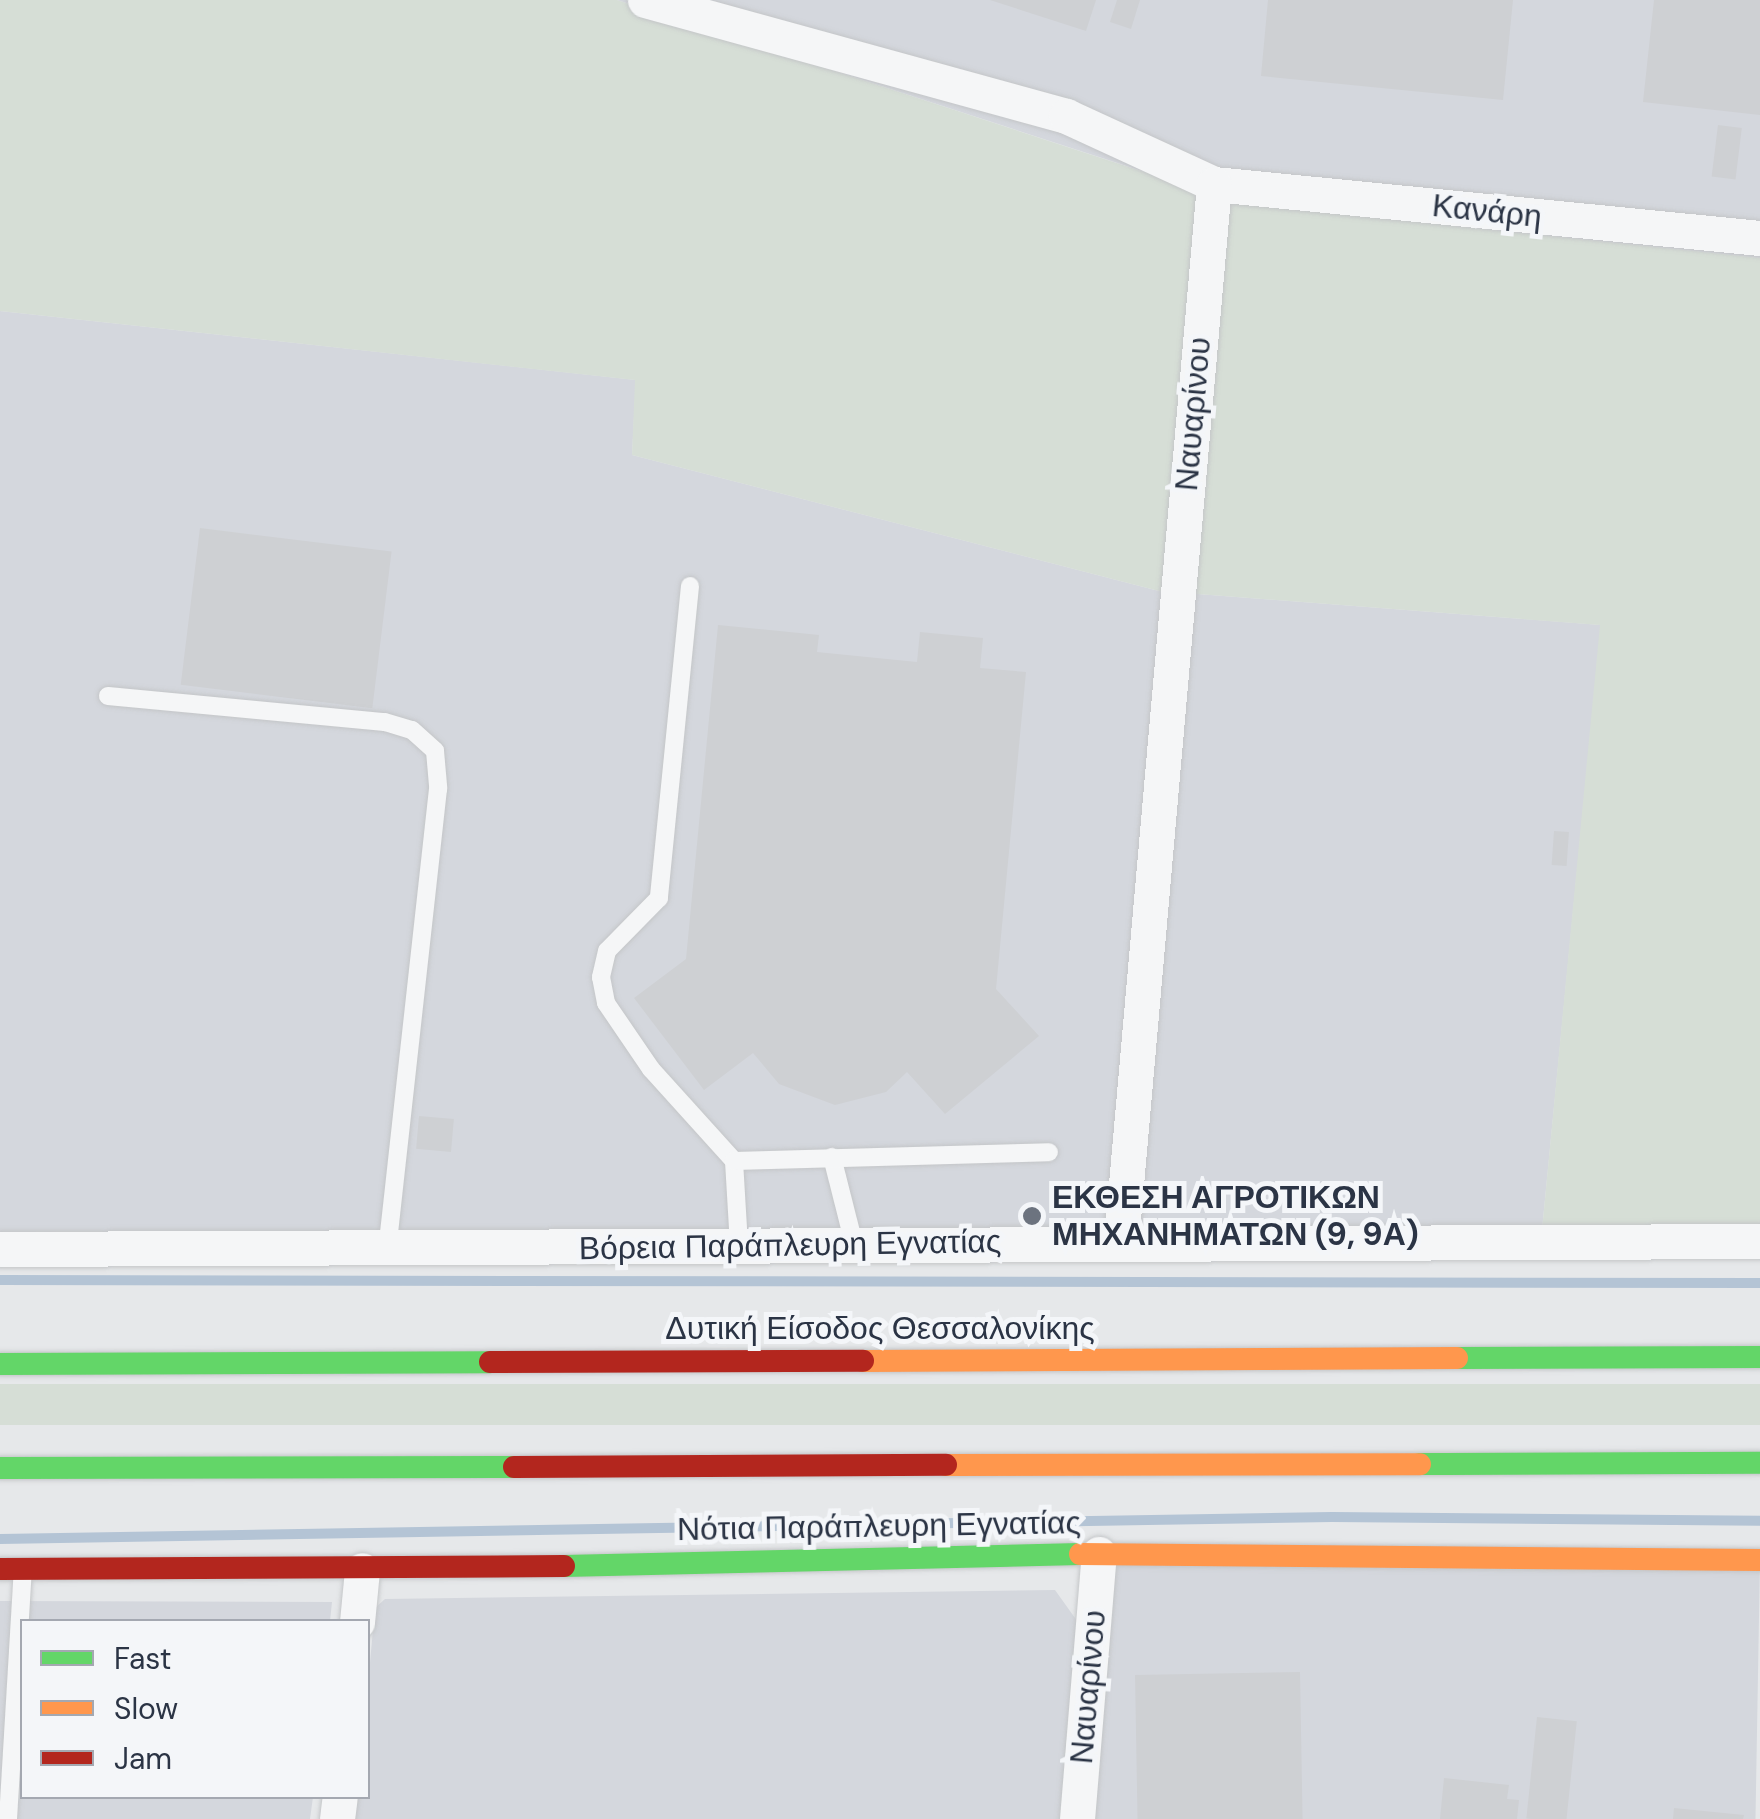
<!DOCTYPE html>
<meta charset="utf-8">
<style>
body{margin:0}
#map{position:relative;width:1760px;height:1819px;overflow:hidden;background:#e6e8ea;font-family:"DM Sans",sans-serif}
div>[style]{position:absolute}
.built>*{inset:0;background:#d4d7dd;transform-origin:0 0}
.green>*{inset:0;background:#d6ded6;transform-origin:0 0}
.stream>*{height:10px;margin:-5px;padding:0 5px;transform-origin:5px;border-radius:5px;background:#b4c4d5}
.building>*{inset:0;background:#ced0d3;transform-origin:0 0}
.roads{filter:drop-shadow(0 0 2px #c4c6c8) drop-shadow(0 0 2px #c4c6c8)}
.lane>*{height:18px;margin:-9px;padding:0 9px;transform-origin:9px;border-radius:9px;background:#f5f6f7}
.street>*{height:35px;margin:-17.5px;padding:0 17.5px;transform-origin:17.5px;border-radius:17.5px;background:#f5f6f7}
.fast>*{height:22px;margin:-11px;padding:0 11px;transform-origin:11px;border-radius:11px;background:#63d668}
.slow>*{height:22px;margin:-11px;padding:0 11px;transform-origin:11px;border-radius:11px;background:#ff974d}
.jam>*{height:22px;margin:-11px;padding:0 11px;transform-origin:11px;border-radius:11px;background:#b3261e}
.dots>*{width:28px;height:28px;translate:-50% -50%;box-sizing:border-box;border:5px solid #f4f6f9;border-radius:50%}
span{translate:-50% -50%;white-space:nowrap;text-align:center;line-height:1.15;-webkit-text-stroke:10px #f4f6f9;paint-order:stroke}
.street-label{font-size:32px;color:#2b3445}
.poi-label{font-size:32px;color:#2b3445;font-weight:700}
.left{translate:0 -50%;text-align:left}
.legend{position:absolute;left:20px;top:1619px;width:350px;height:180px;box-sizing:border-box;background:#f4f6f9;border:2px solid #a4a8b1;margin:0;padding:12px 18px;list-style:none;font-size:30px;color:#2b3445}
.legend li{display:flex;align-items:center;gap:20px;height:50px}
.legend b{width:50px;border:2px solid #a4a8b1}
</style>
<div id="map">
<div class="built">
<div style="clip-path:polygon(617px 0,1760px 0,1760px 258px,1292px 209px,1142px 171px)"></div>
<div style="clip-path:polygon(0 311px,636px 380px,632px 455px,1159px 591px,1601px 625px,1542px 1230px,0 1232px)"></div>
<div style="left:1099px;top:1554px;width:661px;height:266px;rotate:1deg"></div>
<div style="clip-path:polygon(1055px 1590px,1080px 1625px,1061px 1819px,353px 1819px,356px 1797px,368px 1796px,368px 1684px,375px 1608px,385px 1599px)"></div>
<div style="clip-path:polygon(0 1601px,332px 1602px,330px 1621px,22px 1622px,22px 1796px,313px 1797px,310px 1819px,0 1819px)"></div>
</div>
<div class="green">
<div style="clip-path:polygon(0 0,617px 0,1141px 171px,1292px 209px,1760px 258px,1760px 1230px,1542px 1230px,1600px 625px,1159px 591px,632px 455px,635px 380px,0 311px)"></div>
<div style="left:1760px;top:1384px;width:41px;height:1760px;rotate:90deg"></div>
</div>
<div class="stream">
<div style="left:0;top:1280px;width:1760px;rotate:0.1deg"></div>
<div style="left:0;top:1539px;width:1332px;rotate:-0.95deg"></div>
<div style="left:1332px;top:1517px;width:428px;rotate:0.5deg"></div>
</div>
<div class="building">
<div style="clip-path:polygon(990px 0,1096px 0,1086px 31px)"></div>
<div style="clip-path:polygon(1117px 0,1140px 0,1131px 29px,1110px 22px)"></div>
<div style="clip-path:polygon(1268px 0,1513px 0,1503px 100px,1261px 76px)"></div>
<div style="clip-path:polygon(1654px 0,1760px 0,1760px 115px,1643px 102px)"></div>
<div style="left:1718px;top:125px;width:24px;height:52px;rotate:7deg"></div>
<div style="left:200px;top:528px;width:193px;height:158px;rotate:7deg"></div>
<div style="clip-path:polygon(718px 625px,819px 635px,817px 652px,917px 662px,920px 632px,983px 638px,980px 668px,1026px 672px,996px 989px,1039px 1036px,945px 1114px,907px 1072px,886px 1092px,835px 1105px,779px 1084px,753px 1053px,704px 1090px,634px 998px,686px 959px)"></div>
<div style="left:1554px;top:831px;width:15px;height:34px;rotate:4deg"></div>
<div style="left:419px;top:1116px;width:35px;height:33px;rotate:5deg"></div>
<div style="left:1300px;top:1672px;width:147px;height:165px;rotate:89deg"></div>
<div style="left:1537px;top:1717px;width:40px;height:102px;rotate:6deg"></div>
<div style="clip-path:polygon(1444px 1778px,1509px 1785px,1507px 1799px,1519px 1800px,1517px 1819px,1440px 1819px)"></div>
<div style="clip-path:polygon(1674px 1808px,1744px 1815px,1743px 1819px,1673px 1819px)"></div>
</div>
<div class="roads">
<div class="lane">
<div style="left:690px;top:586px;width:314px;rotate:95.7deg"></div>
<div style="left:659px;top:898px;width:74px;rotate:134.5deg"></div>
<div style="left:607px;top:951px;width:27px;rotate:103deg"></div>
<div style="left:601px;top:977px;width:26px;rotate:79deg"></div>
<div style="left:606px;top:1003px;width:80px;rotate:55.7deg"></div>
<div style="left:651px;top:1069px;width:124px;rotate:47.9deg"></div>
<div style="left:734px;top:1161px;width:84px;rotate:86.6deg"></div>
<div style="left:108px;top:696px;width:278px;rotate:5.4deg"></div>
<div style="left:385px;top:722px;width:28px;rotate:17deg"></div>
<div style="left:412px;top:730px;width:31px;rotate:42deg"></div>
<div style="left:435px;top:751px;width:38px;rotate:85deg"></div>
<div style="left:438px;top:789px;width:462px;rotate:96.3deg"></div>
<div style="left:832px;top:1157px;width:90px;rotate:75.8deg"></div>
<div style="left:734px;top:1161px;width:315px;rotate:-1.6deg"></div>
<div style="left:8px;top:1819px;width:249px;rotate:-86.6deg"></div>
</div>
<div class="street">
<div style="left:645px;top:0;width:437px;rotate:15.4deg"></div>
<div style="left:1066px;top:116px;width:163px;rotate:24.7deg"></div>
<div style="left:1214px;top:184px;width:549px;rotate:5.65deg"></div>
<div style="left:1121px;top:1241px;width:1061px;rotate:-84.97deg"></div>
<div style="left:0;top:1249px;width:1760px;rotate:-0.26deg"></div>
<div style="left:357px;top:1622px;width:52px;rotate:-84.5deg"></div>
<div style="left:337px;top:1819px;width:23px;rotate:-83deg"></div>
<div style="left:1077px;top:1819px;width:266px;rotate:-85.3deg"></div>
</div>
<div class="fast">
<div style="left:1457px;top:1358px;width:303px;rotate:-0.2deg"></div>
<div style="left:0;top:1364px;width:490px;rotate:-0.2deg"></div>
<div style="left:1420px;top:1464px;width:340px;rotate:-0.2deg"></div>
<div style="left:0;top:1468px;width:514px;rotate:-0.11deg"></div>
<div style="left:564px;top:1566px;width:516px;rotate:-1.33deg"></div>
</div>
<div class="slow">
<div style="left:863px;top:1361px;width:594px;rotate:-0.29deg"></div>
<div style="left:946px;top:1465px;width:474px;rotate:-0.1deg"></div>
<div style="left:1080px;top:1554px;width:680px;rotate:0.51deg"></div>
</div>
<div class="jam">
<div style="left:490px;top:1362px;width:373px;rotate:-0.2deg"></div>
<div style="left:514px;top:1467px;width:432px;rotate:-0.3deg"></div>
<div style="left:0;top:1569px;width:564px;rotate:-0.3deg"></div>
</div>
</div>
<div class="dots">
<div style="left:1032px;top:1216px;background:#6c737f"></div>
</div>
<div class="street-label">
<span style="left:1487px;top:211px;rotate:6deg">Κανάρη</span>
<span style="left:1193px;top:414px;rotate:-85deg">Ναυαρίνου</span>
<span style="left:790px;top:1245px;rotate:-1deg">Βόρεια Παράπλευρη Εγνατίας</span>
<span style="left:880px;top:1328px">Δυτική Είσοδος Θεσσαλονίκης</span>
<span style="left:879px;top:1526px;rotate:-1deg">Νότια Παράπλευρη Εγνατίας</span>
<span style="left:1088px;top:1687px;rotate:-85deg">Ναυαρίνου</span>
</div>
<div class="poi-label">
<span class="left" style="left:1052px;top:1216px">ΕΚΘΕΣΗ ΑΓΡΟΤΙΚΩΝ<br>ΜΗΧΑΝΗΜΑΤΩΝ (9, 9Α)</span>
</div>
<ul class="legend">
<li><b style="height:12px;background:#63d668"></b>Fast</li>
<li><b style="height:12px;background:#ff974d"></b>Slow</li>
<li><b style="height:12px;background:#b3261e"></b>Jam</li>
</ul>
</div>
